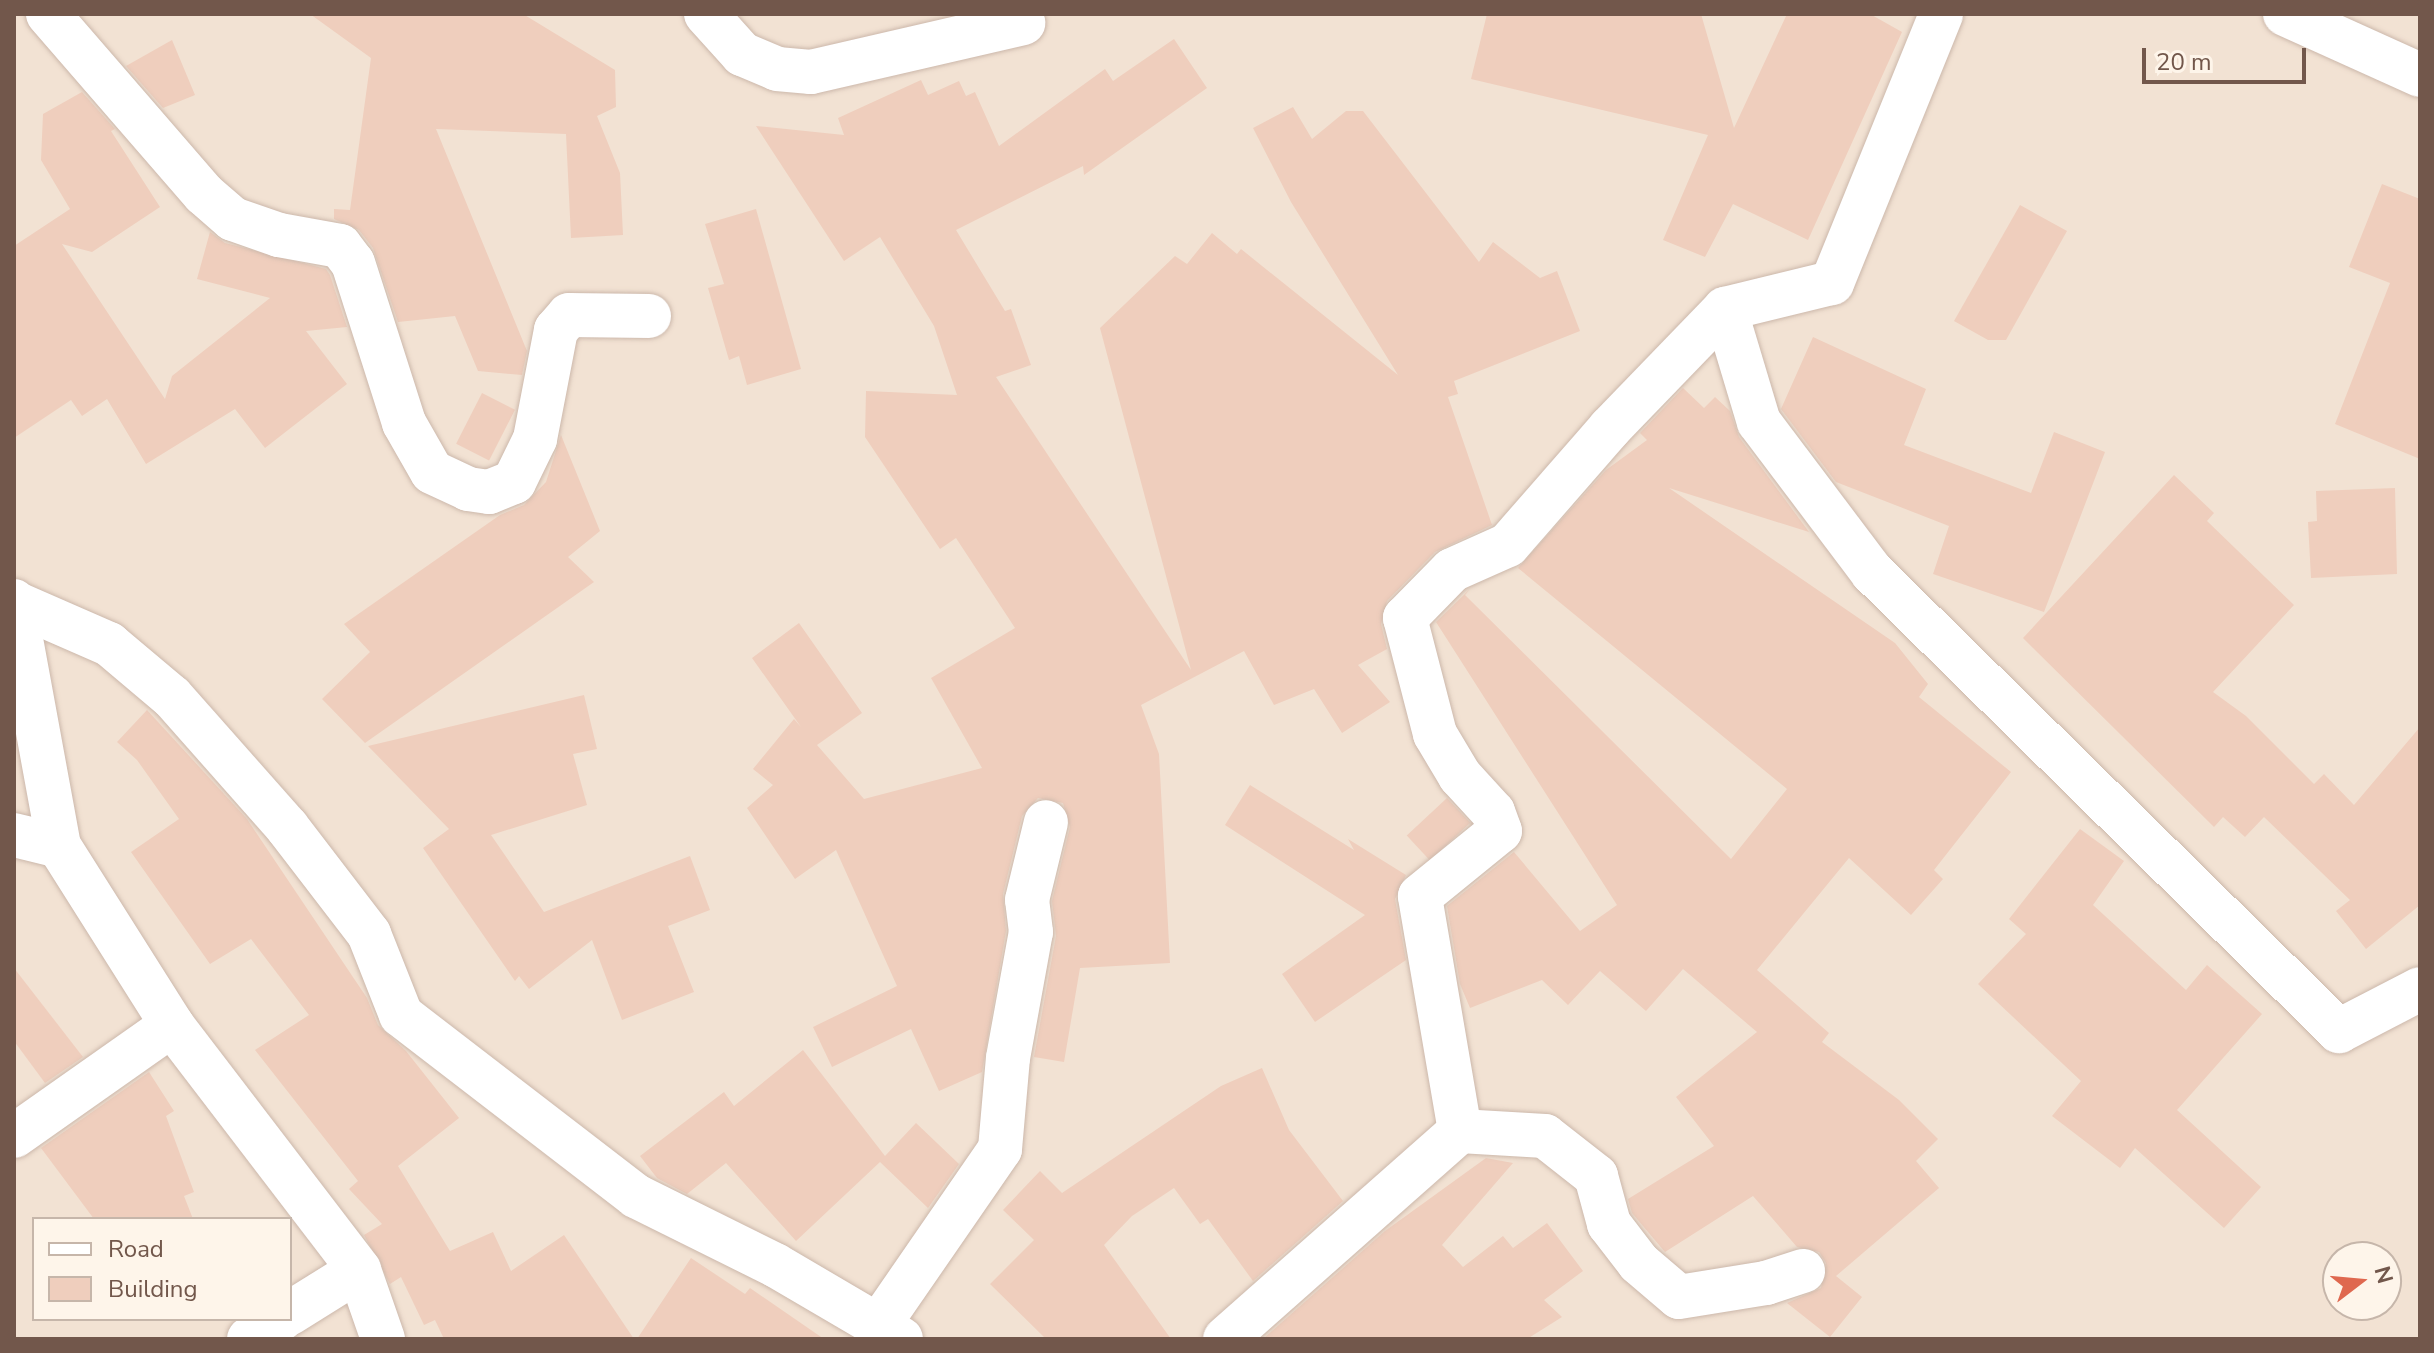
<!DOCTYPE html>
<style>
body{margin:0}
#map{position:relative;width:2434px;height:1353px;overflow:hidden;background:#fbf1e4;font-family:"Nunito Sans",sans-serif}
div>[style]{position:absolute}
.residential>*{inset:0;background:#f2e2d3}
.building>*{inset:0;background:#efcebd;transform-origin:0 0}
.roads{filter:drop-shadow(0 0 2px #ccb8ab) drop-shadow(0 0 2px #ccb8ab)}
.street>*{height:44px;margin:-22px;padding:0 22px;transform-origin:22px;border-radius:22px;background:#fff}
span{translate:-50% -50%;white-space:nowrap;text-align:center;line-height:1.15;-webkit-text-stroke:6px #fef5ea;paint-order:stroke}
.frame{position:absolute;inset:0;border:16px solid #72574b;pointer-events:none}
.legend{position:absolute;left:32px;top:1217px;width:260px;height:104px;box-sizing:border-box;background:#fef5ea;border:2px solid #c6b6aa;margin:0;padding:10px 14px;list-style:none;font-size:24px;color:#72574b}
.legend li{display:flex;align-items:center;gap:16px;height:40px}
.legend b{width:40px;border:2px solid #c6b6aa}
.north{position:absolute;left:2322px;top:1241px;width:80px;height:80px;box-sizing:border-box;background:#fef5ea;border:2px solid #c6b6aa;border-radius:50%;rotate:74deg;font-size:22px;font-weight:700;line-height:32px;text-align:center;color:#72574b}
.north::after{content:'';display:block;margin:auto;width:28px;height:36px;background:#df684f;clip-path:polygon(50% 0,100% 100%,50% 72%,0 100%)}
.scale{position:absolute;left:2142px;top:48px;width:164px;height:36px;box-sizing:border-box;border:4px solid #72574b;border-top:0;padding-left:10px;font-size:24px;line-height:28px;white-space:nowrap;color:#72574b;-webkit-text-stroke:6px #fef5ea;paint-order:stroke}
</style>
<div id="map">
<div class="residential">
<div style="clip-path:polygon(evenodd,14px 14px,2420px 14px,2420px 1339px,14px 1339px,14px 14px,34px 1219px,290px 1219px,290px 1319px,34px 1319px,34px 1219px,14px 14px,2338px 1257px,2386px 1257px,2386px 1305px,2338px 1305px,2338px 1257px)"></div>
</div>
<div class="building">
<div style="clip-path:polygon(310px 14px,523px 14px,615px 70px,616px 107px,597px 116px,620px 173px,623px 235px,571px 238px,566px 134px,436px 129px,527px 351px,522px 375px,478px 371px,455px 316px,398px 322px,373px 248px,359px 230px,334px 219px,334px 209px,350px 210px,371px 58px)"></div>
<div style="clip-path:polygon(1487px 14px,1701px 14px,1734px 128px,1787px 14px,1870px 14px,1902px 32px,1808px 240px,1733px 204px,1705px 257px,1663px 240px,1708px 135px,1471px 79px)"></div>
<div style="clip-path:polygon(1174px 39px,1207px 88px,1084px 175px,1083px 166px,956px 230px,1005px 311px,1011px 309px,1031px 365px,996px 377px,1191px 670px,1100px 328px,1175px 256px,1187px 264px,1212px 233px,1237px 254px,1241px 249px,1398px 375px,1291px 202px,1253px 128px,1293px 107px,1312px 139px,1346px 111px,1363px 111px,1479px 262px,1493px 242px,1540px 278px,1557px 271px,1580px 331px,1454px 381px,1458px 394px,1448px 397px,1492px 525px,1435px 552px,1387px 601px,1381px 624px,1387px 649px,1358px 665px,1390px 702px,1342px 733px,1314px 689px,1274px 705px,1244px 651px,1141px 705px,1159px 754px,1170px 963px,1080px 968px,1064px 1062px,1034px 1057px,1056px 936px,1052px 901px,1070px 827px,1063px 803px,1038px 798px,1022px 816px,1003px 894px,1006px 931px,982px 1072px,939px 1091px,911px 1029px,832px 1067px,813px 1027px,897px 986px,836px 850px,795px 879px,747px 808px,773px 785px,753px 769px,794px 719px,801px 727px,752px 658px,799px 623px,862px 713px,817px 745px,864px 799px,982px 768px,931px 678px,1015px 628px,956px 538px,940px 549px,865px 437px,866px 391px,957px 395px,934px 326px,880px 237px,844px 261px,756px 126px,844px 135px,838px 118px,921px 80px,928px 95px,959px 81px,966px 96px,975px 92px,999px 146px,1105px 69px,1113px 81px)"></div>
<div style="clip-path:polygon(172px 40px,195px 95px,163px 108px,126px 66px)"></div>
<div style="clip-path:polygon(82px 92px,115px 129px,111px 131px,160px 207px,92px 252px,62px 244px,165px 399px,172px 376px,270px 298px,197px 279px,210px 232px,225px 243px,326px 269px,330px 275px,347px 327px,306px 331px,347px 384px,265px 448px,235px 409px,146px 464px,107px 399px,82px 416px,71px 400px,14px 438px,14px 246px,70px 209px,41px 160px,43px 114px)"></div>
<div style="clip-path:polygon(2382px 184px,2420px 199px,2420px 459px,2335px 424px,2390px 283px,2349px 267px)"></div>
<div style="clip-path:polygon(2020px 205px,2067px 231px,2006px 340px,1988px 340px,1954px 321px)"></div>
<div style="clip-path:polygon(756px 209px,801px 369px,747px 385px,739px 356px,729px 360px,708px 288px,724px 284px,705px 224px)"></div>
<div style="clip-path:polygon(1813px 337px,1926px 389px,1904px 445px,2031px 493px,2054px 432px,2105px 452px,2044px 612px,1933px 574px,1949px 526px,1836px 482px,1781px 409px)"></div>
<div style="clip-path:polygon(1683px 388px,1704px 408px,1715px 397px,1730px 411px,1739px 437px,1809px 532px,1669px 488px,1895px 643px,1928px 684px,1919px 697px,2011px 772px,1934px 870px,1943px 879px,1911px 915px,1849px 858px,1757px 970px,1829px 1033px,1822px 1042px,1899px 1100px,1938px 1139px,1916px 1161px,1939px 1188px,1836px 1276px,1862px 1297px,1830px 1337px,1787px 1303px,1821px 1288px,1826px 1263px,1819px 1252px,1797px 1247px,1753px 1196px,1665px 1252px,1632px 1213px,1628px 1199px,1714px 1146px,1676px 1097px,1757px 1032px,1683px 969px,1646px 1011px,1600px 971px,1568px 1005px,1542px 980px,1470px 1008px,1460px 984px,1447px 906px,1514px 852px,1580px 931px,1617px 905px,1436px 622px,1470px 589px,1465px 595px,1731px 859px,1787px 789px,1518px 568px,1606px 470px,1647px 440px,1640px 433px)"></div>
<div style="left:482px;top:393px;width:37px;height:57px;rotate:27deg"></div>
<div style="clip-path:polygon(561px 435px,600px 531px,568px 557px,594px 582px,365px 743px,322px 699px,370px 652px,344px 624px,500px 515px,524px 505px,546px 482px)"></div>
<div style="clip-path:polygon(2174px 475px,2214px 513px,2207px 521px,2294px 605px,2213px 692px,2246px 716px,2314px 784px,2324px 774px,2354px 805px,2420px 727px,2420px 905px,2366px 949px,2336px 911px,2350px 900px,2264px 817px,2245px 837px,2223px 817px,2214px 827px,2023px 638px)"></div>
<div style="clip-path:polygon(2395px 488px,2397px 574px,2311px 578px,2308px 522px,2317px 521px,2316px 491px)"></div>
<div style="clip-path:polygon(584px 695px,597px 749px,573px 754px,587px 805px,491px 835px,544px 912px,690px 856px,710px 910px,668px 926px,694px 992px,622px 1020px,592px 940px,529px 989px,519px 976px,515px 981px,423px 848px,449px 829px,368px 746px)"></div>
<div style="clip-path:polygon(147px 710px,247px 819px,367px 998px,378px 1025px,406px 1051px,459px 1118px,398px 1166px,450px 1251px,493px 1232px,511px 1271px,564px 1235px,634px 1339px,444px 1339px,435px 1320px,424px 1325px,401px 1277px,390px 1284px,364px 1235px,382px 1224px,349px 1189px,358px 1181px,255px 1050px,309px 1015px,251px 939px,210px 964px,131px 852px,179px 819px,137px 760px,117px 742px)"></div>
<div style="clip-path:polygon(1250px 785px,1354px 850px,1348px 839px,1406px 875px,1395px 899px,1406px 960px,1315px 1022px,1282px 974px,1365px 915px,1225px 825px)"></div>
<div style="left:1447px;top:798px;width:34px;height:55px;rotate:47deg"></div>
<div style="clip-path:polygon(2080px 829px,2124px 861px,2093px 905px,2186px 990px,2207px 965px,2262px 1014px,2177px 1110px,2261px 1187px,2224px 1228px,2135px 1148px,2120px 1168px,2052px 1116px,2081px 1081px,1978px 984px,2026px 934px,2009px 919px)"></div>
<div style="clip-path:polygon(14px 968px,83px 1057px,45px 1083px,14px 1041px)"></div>
<div style="clip-path:polygon(803px 1050px,885px 1156px,916px 1123px,959px 1164px,928px 1208px,880px 1162px,796px 1241px,726px 1163px,687px 1194px,657px 1178px,640px 1156px,724px 1092px,734px 1106px)"></div>
<div style="clip-path:polygon(1262px 1068px,1289px 1130px,1343px 1201px,1253px 1281px,1208px 1219px,1200px 1224px,1174px 1188px,1132px 1216px,1104px 1245px,1171px 1339px,1046px 1339px,990px 1284px,1034px 1240px,1003px 1210px,1040px 1171px,1062px 1193px,1221px 1086px)"></div>
<div style="clip-path:polygon(149px 1072px,174px 1111px,166px 1116px,194px 1192px,184px 1196px,193px 1219px,94px 1219px,41px 1148px)"></div>
<div style="clip-path:polygon(1486px 1158px,1513px 1163px,1442px 1245px,1463px 1267px,1503px 1236px,1513px 1248px,1547px 1223px,1583px 1271px,1544px 1300px,1562px 1317px,1527px 1339px,1263px 1339px,1385px 1231px)"></div>
<div style="clip-path:polygon(691px 1258px,745px 1294px,750px 1288px,824px 1339px,637px 1339px)"></div>
</div>
<div class="roads">
<div class="street">
<div style="left:48px;top:14px;width:238px;rotate:49.1deg"></div>
<div style="left:204px;top:194px;width:38px;rotate:41deg"></div>
<div style="left:233px;top:219px;width:49px;rotate:19.2deg"></div>
<div style="left:279px;top:235px;width:62px;rotate:10.2deg"></div>
<div style="left:340px;top:246px;width:21px;rotate:53deg"></div>
<div style="left:353px;top:263px;width:168px;rotate:72.3deg"></div>
<div style="left:404px;top:423px;width:56px;rotate:60.3deg"></div>
<div style="left:432px;top:472px;width:40px;rotate:25deg"></div>
<div style="left:468px;top:489px;width:21px;rotate:8deg"></div>
<div style="left:489px;top:492px;width:27px;rotate:-22deg"></div>
<div style="left:514px;top:482px;width:48px;rotate:-64deg"></div>
<div style="left:535px;top:439px;width:111px;rotate:-79.1deg"></div>
<div style="left:556px;top:330px;width:20px;rotate:-49deg"></div>
<div style="left:569px;top:315px;width:80px;rotate:0.7deg"></div>
<div style="left:706px;top:14px;width:54px;rotate:48deg"></div>
<div style="left:742px;top:54px;width:38px;rotate:23deg"></div>
<div style="left:777px;top:69px;width:34px;rotate:5deg"></div>
<div style="left:811px;top:72px;width:218px;rotate:-13deg"></div>
<div style="left:2285px;top:14px;width:148px;rotate:24.3deg"></div>
<div style="left:1725px;top:309px;width:118px;rotate:73.3deg"></div>
<div style="left:1759px;top:422px;width:188px;rotate:53deg"></div>
<div style="left:1872px;top:572px;width:655px;rotate:44.51deg"></div>
<div style="left:2339px;top:1031px;width:91px;rotate:-27.4deg"></div>
<div style="left:14px;top:601px;width:249px;rotate:79.6deg"></div>
<div style="left:59px;top:846px;width:212px;rotate:57.7deg"></div>
<div style="left:172px;top:1025px;width:308px;rotate:52.6deg"></div>
<div style="left:359px;top:1270px;width:73px;rotate:70.8deg"></div>
<div style="left:15px;top:603px;width:103px;rotate:23.6deg"></div>
<div style="left:109px;top:644px;width:82px;rotate:40.1deg"></div>
<div style="left:172px;top:697px;width:174px;rotate:48.5deg"></div>
<div style="left:287px;top:827px;width:135px;rotate:52.5deg"></div>
<div style="left:369px;top:934px;width:87px;rotate:68.4deg"></div>
<div style="left:401px;top:1015px;width:297px;rotate:37.6deg"></div>
<div style="left:636px;top:1196px;width:155px;rotate:26.4deg"></div>
<div style="left:775px;top:1265px;width:146px;rotate:30.4deg"></div>
<div style="left:14px;top:835px;width:46px;rotate:13.7deg"></div>
<div style="left:1460px;top:1131px;width:238px;rotate:-99.7deg"></div>
<div style="left:1420px;top:896px;width:103px;rotate:-39.1deg"></div>
<div style="left:1500px;top:831px;width:20px;rotate:-110deg"></div>
<div style="left:1493px;top:812px;width:49px;rotate:-132.5deg"></div>
<div style="left:1460px;top:776px;width:49px;rotate:-120.8deg"></div>
<div style="left:1435px;top:734px;width:120px;rotate:-104.5deg"></div>
<div style="left:1405px;top:618px;width:67px;rotate:-45.6deg"></div>
<div style="left:1452px;top:570px;width:61px;rotate:-24.1deg"></div>
<div style="left:1508px;top:545px;width:155px;rotate:-48.9deg"></div>
<div style="left:1610px;top:428px;width:165px;rotate:-46deg"></div>
<div style="left:1725px;top:309px;width:110px;rotate:-13.7deg"></div>
<div style="left:1832px;top:283px;width:290px;rotate:-67.9deg"></div>
<div style="left:14px;top:1136px;width:193px;rotate:-35.1deg"></div>
<div style="left:290px;top:1313px;width:81px;rotate:-31.9deg"></div>
<div style="left:878px;top:1326px;width:215px;rotate:-55.4deg"></div>
<div style="left:1000px;top:1149px;width:91px;rotate:-85deg"></div>
<div style="left:1008px;top:1058px;width:128px;rotate:-79.7deg"></div>
<div style="left:1031px;top:932px;width:32px;rotate:-97deg"></div>
<div style="left:1027px;top:900px;width:80px;rotate:-76.3deg"></div>
<div style="left:249px;top:1339px;width:38px;rotate:-32deg"></div>
<div style="left:1225px;top:1339px;width:314px;rotate:-41.5deg"></div>
<div style="left:1460px;top:1131px;width:85px;rotate:3.4deg"></div>
<div style="left:1545px;top:1136px;width:65px;rotate:38.1deg"></div>
<div style="left:1596px;top:1176px;width:50px;rotate:74.8deg"></div>
<div style="left:1609px;top:1224px;width:49px;rotate:52.4deg"></div>
<div style="left:1639px;top:1263px;width:52px;rotate:40.4deg"></div>
<div style="left:1679px;top:1297px;width:88px;rotate:-9.1deg"></div>
<div style="left:1766px;top:1283px;width:39px;rotate:-18deg"></div>
</div>
</div>
<div class="frame"></div>
<ul class="legend">
<li><b style="height:10px;background:#fff"></b>Road</li>
<li><b style="height:22px;background:#efcebd"></b>Building</li>
</ul>
<div class="north">N</div>
<div class="scale">20 m</div>
</div>
